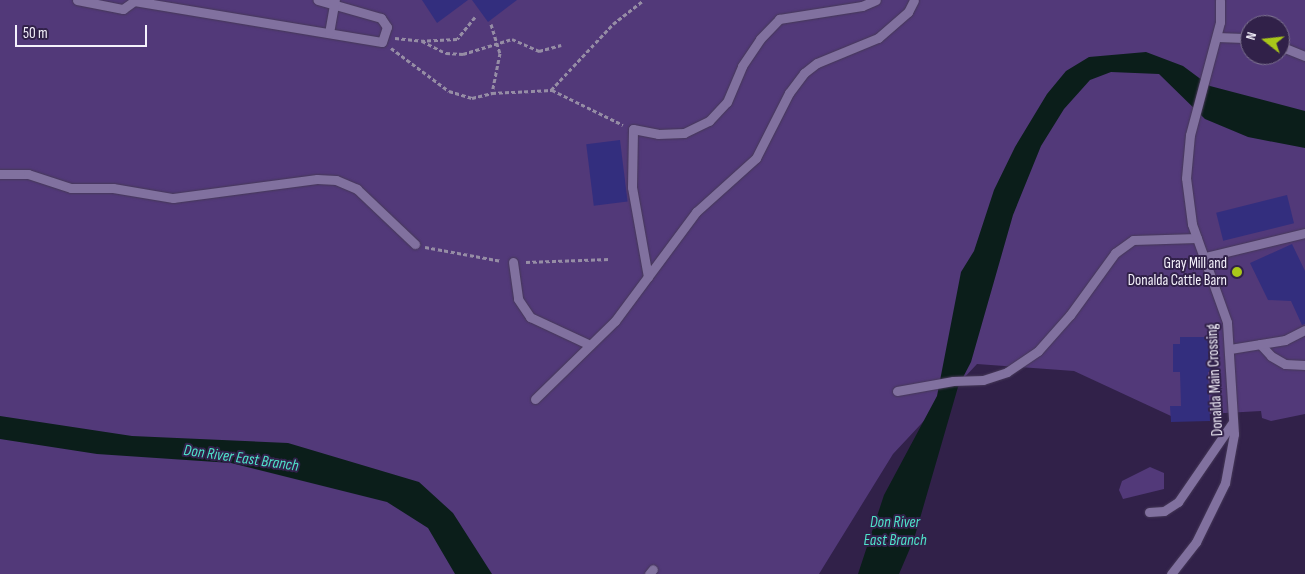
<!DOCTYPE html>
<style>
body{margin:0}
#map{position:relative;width:1305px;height:574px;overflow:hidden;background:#312149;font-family:"Sofia Sans Condensed",sans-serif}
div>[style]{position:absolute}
.green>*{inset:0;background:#523979}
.water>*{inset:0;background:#0b1e1a}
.building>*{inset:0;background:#332e7e;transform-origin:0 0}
.path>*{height:3px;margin-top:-1.5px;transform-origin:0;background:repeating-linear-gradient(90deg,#968da5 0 4px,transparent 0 6.5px)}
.roads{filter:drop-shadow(0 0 1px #453857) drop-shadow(0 0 1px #453857)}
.lane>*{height:9px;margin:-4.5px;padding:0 4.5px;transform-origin:4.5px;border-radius:4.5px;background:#81719f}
.dots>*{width:14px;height:14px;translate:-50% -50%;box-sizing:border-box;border:2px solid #312149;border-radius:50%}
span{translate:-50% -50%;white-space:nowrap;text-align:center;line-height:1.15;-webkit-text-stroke:4px #312149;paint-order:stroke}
.poi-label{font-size:15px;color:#f5f2fc}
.right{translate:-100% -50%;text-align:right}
.street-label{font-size:15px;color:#f5f2fc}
.water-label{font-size:16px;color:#4fe2ca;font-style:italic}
.north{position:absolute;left:1240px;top:15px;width:50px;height:50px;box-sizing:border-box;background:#312149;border:1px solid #7f7591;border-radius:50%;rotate:286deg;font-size:14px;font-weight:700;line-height:20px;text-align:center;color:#f5f2fc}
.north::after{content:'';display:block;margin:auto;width:18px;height:22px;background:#a9c71a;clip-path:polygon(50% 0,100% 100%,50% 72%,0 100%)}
.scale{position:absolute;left:15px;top:25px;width:132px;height:22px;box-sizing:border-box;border:2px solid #f5f2fc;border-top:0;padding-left:6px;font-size:15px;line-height:18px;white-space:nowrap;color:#f5f2fc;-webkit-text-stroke:4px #312149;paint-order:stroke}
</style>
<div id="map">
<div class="green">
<div style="clip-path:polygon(evenodd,0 0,1305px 0,1305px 414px,1271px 421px,1262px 418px,1261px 411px,1171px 416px,1074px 371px,977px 364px,893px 454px,819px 574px,0 574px,0 0,1250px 25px,1280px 25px,1280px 55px,1250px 55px,1250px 25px)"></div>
<div style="clip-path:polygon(1150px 467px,1164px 473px,1164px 489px,1123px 499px,1119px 490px,1122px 481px)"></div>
</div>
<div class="water">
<div style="clip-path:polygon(1146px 52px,1183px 66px,1210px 86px,1305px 111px,1305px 148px,1248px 137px,1205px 119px,1159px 74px,1111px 72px,1090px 80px,1064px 109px,1041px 146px,1013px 215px,971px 362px,958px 387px,914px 539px,899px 574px,858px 574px,884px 495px,937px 396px,961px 272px,974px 251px,994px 190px,1015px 147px,1047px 94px,1066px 71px,1089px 57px)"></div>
<div style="clip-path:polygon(0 416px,132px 436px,288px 443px,419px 482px,453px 513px,492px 574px,455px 574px,428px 528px,387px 502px,231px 463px,97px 454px,0 439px)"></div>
</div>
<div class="building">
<div style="clip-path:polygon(422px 0,468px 0,437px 23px)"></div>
<div style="clip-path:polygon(472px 0,517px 0,488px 22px)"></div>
<div style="left:620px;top:140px;width:62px;height:34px;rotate:83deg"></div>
<div style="left:1287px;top:195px;width:29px;height:73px;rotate:76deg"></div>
<div style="clip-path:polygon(1292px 244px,1305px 271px,1305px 324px,1302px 325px,1291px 301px,1268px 300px,1250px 263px)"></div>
<div style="clip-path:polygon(1180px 337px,1214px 337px,1215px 372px,1208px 372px,1210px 421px,1171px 422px,1170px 406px,1181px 406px,1180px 372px,1173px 372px,1173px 344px,1180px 344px)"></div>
</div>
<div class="path">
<div style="left:475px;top:17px;width:28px;rotate:129deg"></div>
<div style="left:457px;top:39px;width:35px;rotate:177deg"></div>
<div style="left:422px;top:41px;width:27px;rotate:27deg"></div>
<div style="left:446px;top:53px;width:17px;rotate:3deg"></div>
<div style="left:463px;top:54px;width:51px;rotate:-17deg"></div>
<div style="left:512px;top:39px;width:30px;rotate:24deg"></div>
<div style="left:539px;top:51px;width:23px;rotate:-15deg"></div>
<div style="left:491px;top:24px;width:30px;rotate:73deg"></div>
<div style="left:500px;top:53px;width:41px;rotate:101.3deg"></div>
<div style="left:395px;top:38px;width:27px;rotate:6deg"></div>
<div style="left:391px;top:48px;width:72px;rotate:36.6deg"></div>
<div style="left:449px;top:91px;width:24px;rotate:17deg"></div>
<div style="left:472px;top:98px;width:21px;rotate:-14deg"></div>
<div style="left:492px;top:93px;width:60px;rotate:-2.9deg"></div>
<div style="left:552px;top:90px;width:79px;rotate:26.2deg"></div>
<div style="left:551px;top:90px;width:91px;rotate:-46.8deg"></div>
<div style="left:613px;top:24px;width:39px;rotate:-38deg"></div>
<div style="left:425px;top:247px;width:78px;rotate:10.3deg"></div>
<div style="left:526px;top:262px;width:84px;rotate:-2deg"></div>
</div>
<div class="roads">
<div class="lane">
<div style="left:77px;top:0;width:47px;rotate:11.1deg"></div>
<div style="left:123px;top:9px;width:14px;rotate:-36deg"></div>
<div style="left:134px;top:1px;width:251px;rotate:9.4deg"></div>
<div style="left:382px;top:42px;width:16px;rotate:-72deg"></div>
<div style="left:387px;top:27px;width:11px;rotate:-124deg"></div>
<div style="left:381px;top:18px;width:66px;rotate:-164.1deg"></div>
<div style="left:329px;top:33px;width:34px;rotate:-80deg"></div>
<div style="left:1217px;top:37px;width:33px;rotate:2deg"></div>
<div style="left:1280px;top:46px;width:27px;rotate:22deg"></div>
<div style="left:0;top:174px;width:28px"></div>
<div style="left:28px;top:174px;width:45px;rotate:18deg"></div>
<div style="left:71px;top:188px;width:42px"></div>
<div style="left:113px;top:188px;width:61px;rotate:9.5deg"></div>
<div style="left:173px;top:198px;width:145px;rotate:-7.5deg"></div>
<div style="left:317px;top:179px;width:19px;rotate:3deg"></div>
<div style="left:336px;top:180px;width:23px;rotate:23deg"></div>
<div style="left:357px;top:189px;width:80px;rotate:43.5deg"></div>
<div style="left:1205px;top:257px;width:103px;rotate:-13.5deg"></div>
<div style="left:513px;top:262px;width:37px;rotate:82deg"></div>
<div style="left:518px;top:299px;width:22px;rotate:56deg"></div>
<div style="left:530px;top:317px;width:66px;rotate:25deg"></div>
<div style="left:648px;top:277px;width:91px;rotate:-100.1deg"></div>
<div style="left:632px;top:187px;width:58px;rotate:-89deg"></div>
<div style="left:633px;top:129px;width:25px;rotate:11deg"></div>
<div style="left:658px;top:134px;width:26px;rotate:-2deg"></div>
<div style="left:684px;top:133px;width:28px;rotate:-26deg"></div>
<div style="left:709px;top:121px;width:26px;rotate:-47deg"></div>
<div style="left:727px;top:102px;width:39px;rotate:-67deg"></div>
<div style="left:742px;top:66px;width:32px;rotate:-56deg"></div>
<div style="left:760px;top:39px;width:28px;rotate:-46deg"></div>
<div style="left:779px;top:19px;width:84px;rotate:-8.9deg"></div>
<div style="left:862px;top:6px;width:15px;rotate:-23deg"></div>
<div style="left:1260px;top:344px;width:16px;rotate:47deg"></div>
<div style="left:1271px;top:356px;width:16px;rotate:30deg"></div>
<div style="left:1285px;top:364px;width:20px;rotate:3deg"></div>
<div style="left:1230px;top:349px;width:56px;rotate:-9.3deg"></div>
<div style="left:1285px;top:340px;width:22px;rotate:-27deg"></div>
<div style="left:897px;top:391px;width:57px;rotate:-10.1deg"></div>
<div style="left:953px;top:381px;width:30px;rotate:-2deg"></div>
<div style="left:983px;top:380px;width:25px;rotate:-18deg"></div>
<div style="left:1007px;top:372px;width:37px;rotate:-34deg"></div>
<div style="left:1038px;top:351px;width:48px;rotate:-48.4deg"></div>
<div style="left:1070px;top:315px;width:77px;rotate:-54deg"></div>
<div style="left:1115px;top:253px;width:22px;rotate:-36deg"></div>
<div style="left:1133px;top:240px;width:64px;rotate:-1.8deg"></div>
<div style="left:535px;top:399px;width:112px;rotate:-44.3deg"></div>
<div style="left:615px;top:321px;width:136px;rotate:-53.4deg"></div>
<div style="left:696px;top:212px;width:81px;rotate:-42deg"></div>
<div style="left:756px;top:158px;width:73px;rotate:-63.1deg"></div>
<div style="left:789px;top:93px;width:25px;rotate:-53deg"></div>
<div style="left:804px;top:73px;width:16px;rotate:-38deg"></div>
<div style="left:817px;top:63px;width:66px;rotate:-22.3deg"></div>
<div style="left:878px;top:38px;width:40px;rotate:-41deg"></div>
<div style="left:908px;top:12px;width:13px;rotate:-63deg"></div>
<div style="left:1149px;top:512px;width:15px;rotate:-4deg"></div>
<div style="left:1164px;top:511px;width:17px;rotate:-33deg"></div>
<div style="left:1178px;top:502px;width:97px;rotate:-55.5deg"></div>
<div style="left:649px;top:574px;width:6px;rotate:-51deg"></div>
<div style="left:1171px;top:574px;width:41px;rotate:-52deg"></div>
<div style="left:1196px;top:542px;width:66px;rotate:-63.8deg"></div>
<div style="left:1225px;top:483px;width:50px;rotate:-79.6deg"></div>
<div style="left:1234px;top:434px;width:112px;rotate:-93.6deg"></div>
<div style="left:1227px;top:322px;width:104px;rotate:-109.7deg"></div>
<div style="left:1192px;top:224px;width:46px;rotate:-97.4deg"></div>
<div style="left:1186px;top:178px;width:43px;rotate:-84.7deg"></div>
<div style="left:1190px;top:135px;width:117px;rotate:-75.1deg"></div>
<div style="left:1220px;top:22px;width:22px;rotate:-90deg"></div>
</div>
</div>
<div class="dots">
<div style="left:1237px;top:272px;background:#a9c71a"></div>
</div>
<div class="poi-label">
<span class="right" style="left:1227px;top:272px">Gray Mill and<br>Donalda Cattle Barn</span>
</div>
<div class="street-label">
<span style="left:1215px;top:380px;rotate:-93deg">Donalda Main Crossing</span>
</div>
<div class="water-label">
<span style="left:241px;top:459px;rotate:8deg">Don River East Branch</span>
<span style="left:895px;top:532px">Don River<br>East Branch</span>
</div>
<div class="north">N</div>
<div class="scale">50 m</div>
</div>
